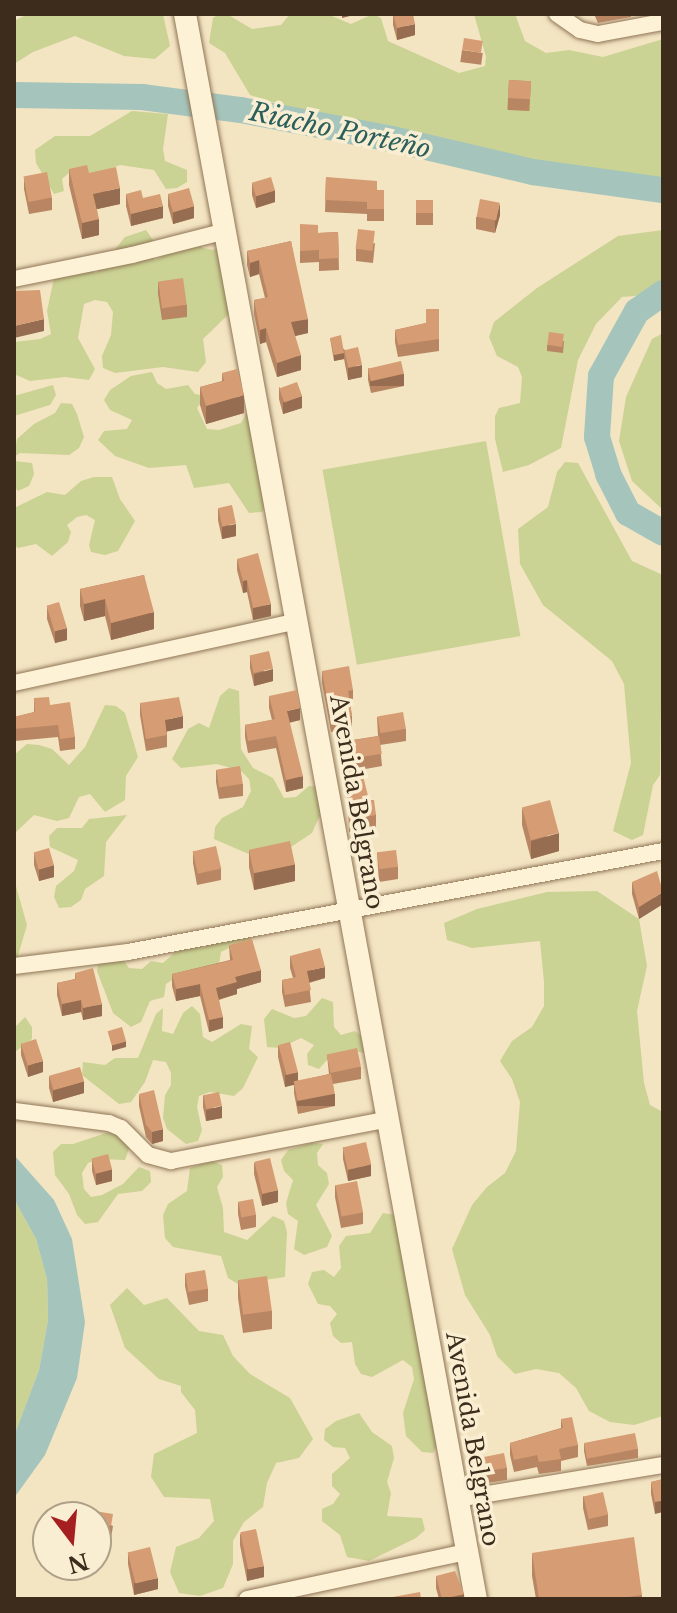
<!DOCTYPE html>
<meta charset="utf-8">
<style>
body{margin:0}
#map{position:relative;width:677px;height:1613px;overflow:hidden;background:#f3e4c2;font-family:"Libre Baskerville",serif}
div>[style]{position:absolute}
.green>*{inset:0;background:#cbd394;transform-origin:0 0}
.water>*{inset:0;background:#a5c5bc}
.river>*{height:26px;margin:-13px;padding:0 13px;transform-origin:13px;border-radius:13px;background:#a5c5bc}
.roads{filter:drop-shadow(0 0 2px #8f7556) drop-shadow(0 0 2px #8f7556)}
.minor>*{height:16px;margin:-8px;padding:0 8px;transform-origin:8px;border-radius:8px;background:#fdf1d6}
.tertiary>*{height:22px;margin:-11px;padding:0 11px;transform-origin:11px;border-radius:11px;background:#fdf1d6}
.wall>*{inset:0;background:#b88663;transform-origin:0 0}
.shaded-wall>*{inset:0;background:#966d50;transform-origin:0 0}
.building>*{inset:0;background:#d69c73;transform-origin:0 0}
span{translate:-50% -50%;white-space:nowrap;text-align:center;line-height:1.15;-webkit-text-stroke:7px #f9eed2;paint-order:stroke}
.street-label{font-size:24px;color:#3d2c1c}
.water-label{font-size:26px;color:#2a5f5c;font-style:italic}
.frame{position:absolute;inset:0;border:16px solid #3d2c1c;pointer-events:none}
.north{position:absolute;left:32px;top:1501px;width:80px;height:80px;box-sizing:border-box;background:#f9eed2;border:2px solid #aea089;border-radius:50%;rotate:164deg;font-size:22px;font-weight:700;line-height:32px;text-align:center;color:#3d2c1c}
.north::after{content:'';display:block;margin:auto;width:28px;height:36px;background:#a61f20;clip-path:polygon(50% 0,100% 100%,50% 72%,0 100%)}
</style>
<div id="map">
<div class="green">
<div style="clip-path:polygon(28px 14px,163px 14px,170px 46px,155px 59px,124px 56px,75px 36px,33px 52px,14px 64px,14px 21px)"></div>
<div style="clip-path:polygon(219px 14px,227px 14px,252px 29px,281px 25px,290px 14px,327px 14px,351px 24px,373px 14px,381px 18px,388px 41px,459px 73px,485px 66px,486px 57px,474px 14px,515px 14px,525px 41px,546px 53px,569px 50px,603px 57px,663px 39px,663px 179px,606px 176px,455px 145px,390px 126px,316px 116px,250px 95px,225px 53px,209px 43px,213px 18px)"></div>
<div style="clip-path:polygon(132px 111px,168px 114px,163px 149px,165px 161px,187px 170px,187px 182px,177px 188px,166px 189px,154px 170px,120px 165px,110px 169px,103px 178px,70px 172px,62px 179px,64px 191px,54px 194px,36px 163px,35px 150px,55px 136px,90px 136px)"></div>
<div style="clip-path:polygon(146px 230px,153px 240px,148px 251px,155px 260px,195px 239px,203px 248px,214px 250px,222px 242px,233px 244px,241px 252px,244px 263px,233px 285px,235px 308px,203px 339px,206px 362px,198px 372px,163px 367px,115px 373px,103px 368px,102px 356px,111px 335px,113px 312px,107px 302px,95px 300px,84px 304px,78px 338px,95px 369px,89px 380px,65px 377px,30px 381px,14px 374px,14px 342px,40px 339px,51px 334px,47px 311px,54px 278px,86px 267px,96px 273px,125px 237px)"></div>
<div style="clip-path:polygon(663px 230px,663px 285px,647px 295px,622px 297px,596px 324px,578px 360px,561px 448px,529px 465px,503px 472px,495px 439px,495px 416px,499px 408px,520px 403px,522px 377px,518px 367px,497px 356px,489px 337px,494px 322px,537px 288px,618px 236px)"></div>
<div style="clip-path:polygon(663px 333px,663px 510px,632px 481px,619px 441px,626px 397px,652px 339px)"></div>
<div style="clip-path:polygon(152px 372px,157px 383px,166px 389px,188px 385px,195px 394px,206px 396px,197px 408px,207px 429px,219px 430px,241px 423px,252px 404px,269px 503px,262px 512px,249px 513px,229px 483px,194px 488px,186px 465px,149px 468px,115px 456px,98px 440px,104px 431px,127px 429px,132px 420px,110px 410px,104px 400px,110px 390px,131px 376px)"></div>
<div style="clip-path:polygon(53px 385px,56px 395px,50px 405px,14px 416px,14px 396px)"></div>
<div style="clip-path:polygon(61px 403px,72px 404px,77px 414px,84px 437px,79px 448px,69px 455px,20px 453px,14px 457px,17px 439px,34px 424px,55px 413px)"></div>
<div style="left:486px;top:441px;width:198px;height:166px;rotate:80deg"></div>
<div style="clip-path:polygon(14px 461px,32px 463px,34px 474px,29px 486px,18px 491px,14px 487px)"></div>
<div style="clip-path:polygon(565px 462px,578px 463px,632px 561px,663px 575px,660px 775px,653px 785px,643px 835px,632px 840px,613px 831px,631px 763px,624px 684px,612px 661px,543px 605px,520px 564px,518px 529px,548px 507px,557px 472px)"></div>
<div style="clip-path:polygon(94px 477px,112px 477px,120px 499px,135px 521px,118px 551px,105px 555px,91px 552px,89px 545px,95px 520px,86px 515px,77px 517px,67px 525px,71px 532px,68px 542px,52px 556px,36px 544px,18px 548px,14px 545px,14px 508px,47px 492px,65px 495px,81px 481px)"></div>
<div style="clip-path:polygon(229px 688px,239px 691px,241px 749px,253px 768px,273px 778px,284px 798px,296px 797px,309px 786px,321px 787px,322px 811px,312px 833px,282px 853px,258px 858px,214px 839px,215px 827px,222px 818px,243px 807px,251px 791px,249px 779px,241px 771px,217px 764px,181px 768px,172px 759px,188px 729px,199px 723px,209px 728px,220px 696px)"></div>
<div style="clip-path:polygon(105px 705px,116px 706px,125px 713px,138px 757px,126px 776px,125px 800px,105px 812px,90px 794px,79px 797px,69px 818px,57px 821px,34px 815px,14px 834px,14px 755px,27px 744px,39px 745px,52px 749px,69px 765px,85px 747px)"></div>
<div style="clip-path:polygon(127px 815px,106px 842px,104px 876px,85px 889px,81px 900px,71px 907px,59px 908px,54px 897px,56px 886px,74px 871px,78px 860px,50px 847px,49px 836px,57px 828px,82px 828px,89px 819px)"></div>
<div style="clip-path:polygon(14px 879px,27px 925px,17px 959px,14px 958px)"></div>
<div style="clip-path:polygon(597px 891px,639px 919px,647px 966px,637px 1011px,644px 1083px,650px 1105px,663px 1112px,663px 1416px,634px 1425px,610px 1422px,589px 1411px,576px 1388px,559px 1373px,536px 1369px,515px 1374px,497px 1356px,490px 1335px,465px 1295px,452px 1249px,472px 1205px,487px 1187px,505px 1173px,516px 1151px,520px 1102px,512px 1079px,500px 1061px,512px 1041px,532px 1027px,544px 1006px,544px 982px,540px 941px,472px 948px,447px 940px,444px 923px,477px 909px,547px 892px)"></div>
<div style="clip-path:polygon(249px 934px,253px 944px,231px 947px,221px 952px,219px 964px,175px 978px,166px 984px,164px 997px,150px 1001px,141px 1022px,131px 1027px,113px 1013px,97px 971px,99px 959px,122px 958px,129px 968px,142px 969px,151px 961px,163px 963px,180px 948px,193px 945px,204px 948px,213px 939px)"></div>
<div style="clip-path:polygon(322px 998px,333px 1002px,334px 1027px,341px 1035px,355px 1031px,365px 1039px,370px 1054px,347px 1050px,327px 1060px,319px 1069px,308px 1065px,307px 1054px,314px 1045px,301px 1038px,280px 1048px,267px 1047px,264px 1019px,272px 1009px,294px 1018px,306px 1016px)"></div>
<div style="clip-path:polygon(192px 1006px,200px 1014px,203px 1037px,212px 1042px,241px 1024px,252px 1026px,249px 1049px,258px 1057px,243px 1088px,234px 1096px,210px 1092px,199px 1096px,197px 1107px,202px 1130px,198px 1141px,186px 1144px,167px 1129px,163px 1118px,165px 1095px,171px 1085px,171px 1073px,166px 1062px,153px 1060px,145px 1082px,131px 1102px,119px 1104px,82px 1075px,83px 1062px,105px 1065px,115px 1058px,138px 1058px,156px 1014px,163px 1008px,162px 1031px,173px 1034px,183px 1013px)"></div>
<div style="clip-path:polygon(25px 1017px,32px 1027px,32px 1039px,15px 1052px,14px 1070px,14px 1028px)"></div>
<div style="clip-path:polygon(106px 1133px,117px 1133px,127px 1138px,129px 1149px,125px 1160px,100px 1159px,88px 1163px,82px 1173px,84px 1189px,91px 1197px,102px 1195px,123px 1184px,139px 1167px,150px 1171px,151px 1182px,142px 1191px,118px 1194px,98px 1222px,85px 1224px,77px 1215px,69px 1194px,55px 1175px,53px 1152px,61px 1144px,73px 1144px)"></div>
<div style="clip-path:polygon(311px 1143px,323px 1144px,317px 1153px,318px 1165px,327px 1173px,329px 1184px,316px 1205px,332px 1236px,327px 1247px,304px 1255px,294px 1249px,298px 1221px,288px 1214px,286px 1203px,293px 1180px,284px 1171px,281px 1160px,288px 1150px)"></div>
<div style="clip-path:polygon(211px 1161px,222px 1165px,223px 1177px,217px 1187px,223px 1208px,224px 1232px,247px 1240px,273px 1216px,284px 1221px,287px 1232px,285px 1277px,238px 1284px,228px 1278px,221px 1256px,173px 1247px,165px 1238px,163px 1215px,168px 1204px,187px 1191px,190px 1168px)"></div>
<div style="clip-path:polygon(14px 1199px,36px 1239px,47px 1279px,48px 1320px,39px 1370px,14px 1436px)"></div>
<div style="clip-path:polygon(383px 1213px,395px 1215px,439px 1442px,433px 1453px,422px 1452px,406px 1436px,403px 1413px,414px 1379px,412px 1367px,403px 1360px,372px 1377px,361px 1374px,355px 1364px,352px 1342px,341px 1343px,333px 1336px,330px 1323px,337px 1314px,330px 1306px,318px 1304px,308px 1284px,312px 1272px,324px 1270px,334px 1277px,341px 1268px,339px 1246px,346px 1236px,370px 1233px)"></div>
<div style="clip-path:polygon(127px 1288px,144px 1305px,167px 1298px,199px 1331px,223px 1335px,233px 1356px,250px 1374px,290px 1398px,313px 1439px,299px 1458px,276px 1463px,267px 1483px,263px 1507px,244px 1522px,233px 1541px,233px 1564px,223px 1588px,200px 1596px,179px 1593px,170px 1572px,176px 1547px,199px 1538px,214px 1521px,210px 1499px,164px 1497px,151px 1477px,154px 1454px,197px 1433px,195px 1410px,181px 1392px,181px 1386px,159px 1379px,125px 1348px,110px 1305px)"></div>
<div style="clip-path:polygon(359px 1413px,372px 1432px,392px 1446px,394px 1458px,387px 1482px,391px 1493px,387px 1516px,422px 1518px,425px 1530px,416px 1538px,369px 1561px,347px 1557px,340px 1535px,322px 1521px,322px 1509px,333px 1504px,340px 1494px,332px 1486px,332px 1474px,350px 1458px,345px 1448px,333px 1447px,324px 1440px,325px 1429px,336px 1421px)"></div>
</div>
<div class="water">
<div style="clip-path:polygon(14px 1155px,54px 1200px,72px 1239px,85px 1322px,77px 1378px,45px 1455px,14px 1498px,14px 1436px,39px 1370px,48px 1320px,47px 1279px,36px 1239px,14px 1199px)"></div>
</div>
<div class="river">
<div style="left:14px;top:95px;width:128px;rotate:0.9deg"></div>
<div style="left:142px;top:97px;width:100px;rotate:7.5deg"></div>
<div style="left:241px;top:110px;width:154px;rotate:10.9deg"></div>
<div style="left:392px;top:139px;width:145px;rotate:13.2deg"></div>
<div style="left:533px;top:172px;width:131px;rotate:7.9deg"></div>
<div style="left:663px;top:293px;width:32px;rotate:145deg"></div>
<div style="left:637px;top:311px;width:74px;rotate:119deg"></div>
<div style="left:601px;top:376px;width:61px;rotate:93.8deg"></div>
<div style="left:597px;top:437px;width:39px;rotate:73deg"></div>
<div style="left:608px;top:474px;width:44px;rotate:62.9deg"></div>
<div style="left:628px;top:513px;width:40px;rotate:29.7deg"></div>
</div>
<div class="roads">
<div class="minor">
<div style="left:557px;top:14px;width:28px;rotate:35deg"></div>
<div style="left:580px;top:30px;width:18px;rotate:13deg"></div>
<div style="left:598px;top:34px;width:66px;rotate:-10.5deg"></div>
<div style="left:14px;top:279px;width:120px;rotate:-11.5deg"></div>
<div style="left:132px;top:255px;width:97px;rotate:-14.3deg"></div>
<div style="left:14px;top:683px;width:291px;rotate:-12.3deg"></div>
<div style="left:14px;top:966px;width:115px;rotate:-7deg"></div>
<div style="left:128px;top:952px;width:544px;rotate:-10.69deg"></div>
<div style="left:15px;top:1111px;width:95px;rotate:7.3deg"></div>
<div style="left:109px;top:1123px;width:13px;rotate:23deg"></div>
<div style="left:121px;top:1128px;width:38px;rotate:45deg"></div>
<div style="left:148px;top:1155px;width:24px;rotate:15deg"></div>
<div style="left:171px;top:1161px;width:222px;rotate:-10.9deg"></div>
<div style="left:457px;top:1499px;width:209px;rotate:-9.4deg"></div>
<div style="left:247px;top:1599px;width:225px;rotate:-12.1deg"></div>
</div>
<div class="tertiary">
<div style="left:185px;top:14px;width:1611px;rotate:79.6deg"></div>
</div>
</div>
<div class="wall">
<div style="clip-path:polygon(393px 14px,415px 35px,397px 40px,393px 25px)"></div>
<div style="clip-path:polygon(594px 14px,631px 14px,631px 17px,598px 23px)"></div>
<div style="left:462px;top:50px;width:21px;height:12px;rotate:8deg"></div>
<div style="left:509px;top:80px;width:22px;height:30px;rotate:3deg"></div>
<div style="clip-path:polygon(69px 169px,89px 173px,120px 204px,97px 209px,99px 235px,82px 239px,69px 185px)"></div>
<div style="clip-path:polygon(24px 177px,52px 198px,52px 210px,29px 214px,24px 189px)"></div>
<div style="clip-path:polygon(326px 177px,377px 190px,384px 190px,384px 221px,367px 221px,367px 214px,325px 212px)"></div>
<div style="clip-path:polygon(252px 183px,275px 202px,256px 208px,252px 195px)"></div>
<div style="clip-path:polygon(126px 194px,143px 198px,163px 218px,131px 226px,126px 206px)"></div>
<div style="clip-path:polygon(168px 194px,194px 218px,173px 224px,168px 206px)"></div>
<div style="left:416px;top:200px;width:17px;height:25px"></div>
<div style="clip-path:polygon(500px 215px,495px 233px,476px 229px,476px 217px)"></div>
<div style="clip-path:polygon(300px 224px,318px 233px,338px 232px,339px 270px,319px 271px,319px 262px,300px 263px)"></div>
<div style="clip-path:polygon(291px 241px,308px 333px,295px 336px,301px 370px,277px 377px,266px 342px,260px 344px,254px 314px,254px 300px,265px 298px,259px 274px,250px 277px,247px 265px,247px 251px)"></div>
<div style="clip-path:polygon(375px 243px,373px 263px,356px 261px,356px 249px)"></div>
<div style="clip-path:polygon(158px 282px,187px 305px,187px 317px,162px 320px,158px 294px)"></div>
<div style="clip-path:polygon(439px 309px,439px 351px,398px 357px,395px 342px,395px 330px,426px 323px)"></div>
<div style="clip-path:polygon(330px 338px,345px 350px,362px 377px,348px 380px,344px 359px,334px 361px)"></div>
<div style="clip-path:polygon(564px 341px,563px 353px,547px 351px,547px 345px)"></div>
<div style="clip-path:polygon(368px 368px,404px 386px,371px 393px,368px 380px)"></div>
<div style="clip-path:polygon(222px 373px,244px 413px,206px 424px,200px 405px,200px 387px,222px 381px)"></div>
<div style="clip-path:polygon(279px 387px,302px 408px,283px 414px,279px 399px)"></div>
<div style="clip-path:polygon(218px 508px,236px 536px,222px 539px,218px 520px)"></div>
<div style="clip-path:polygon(237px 559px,271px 616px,253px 620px,247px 592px,243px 593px,237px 570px)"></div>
<div style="clip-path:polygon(144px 575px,154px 629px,111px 640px,105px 616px,84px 621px,80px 606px,80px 589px)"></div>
<div style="clip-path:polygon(47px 607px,67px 640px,55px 643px,47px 619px)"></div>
<div style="clip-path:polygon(250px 656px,273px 681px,254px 686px,250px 668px)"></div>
<div style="clip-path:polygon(322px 671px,353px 690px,353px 702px,350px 703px,352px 716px,352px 728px,331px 732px,322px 683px)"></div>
<div style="clip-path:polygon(269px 696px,300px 720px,289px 723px,303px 788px,286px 792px,276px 748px,248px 753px,245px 737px,245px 725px,272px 720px,269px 708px)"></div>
<div style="clip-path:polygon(34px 698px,50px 705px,75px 737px,75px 749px,60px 751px,58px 737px,15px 741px,14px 754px,14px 717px,34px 712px)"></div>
<div style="clip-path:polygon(140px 703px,183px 728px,167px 731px,167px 747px,146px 751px,140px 715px)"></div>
<div style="clip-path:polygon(377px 717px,406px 729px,406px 741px,380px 745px,382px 766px,349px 772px,346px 753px,346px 741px,378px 736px)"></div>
<div style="clip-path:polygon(216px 770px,243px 784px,243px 796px,219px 799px,216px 782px)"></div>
<div style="clip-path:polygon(347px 779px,369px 800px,376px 815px,376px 827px,349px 832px)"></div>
<div style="clip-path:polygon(522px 808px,559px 851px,531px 859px,522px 825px)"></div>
<div style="clip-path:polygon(249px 850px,295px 881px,254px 890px,249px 867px)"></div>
<div style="clip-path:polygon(193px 851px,221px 868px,221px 880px,197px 885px,193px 863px)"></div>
<div style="clip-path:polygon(377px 852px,398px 867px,398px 879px,379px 882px)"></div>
<div style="clip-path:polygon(34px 853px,54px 877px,39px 881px,34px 865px)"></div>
<div style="clip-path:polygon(632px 882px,663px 904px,639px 919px,632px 894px)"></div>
<div style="clip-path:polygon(229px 945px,261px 982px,237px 989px,237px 994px,219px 1000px,223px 1028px,209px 1032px,200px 996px,176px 1001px,172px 986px,172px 974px,230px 960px)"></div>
<div style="clip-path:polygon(290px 956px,325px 978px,309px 983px,311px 1002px,285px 1007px,282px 992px,282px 980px,293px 978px,290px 968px)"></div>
<div style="clip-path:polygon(75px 973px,102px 1016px,83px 1020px,81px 1012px,62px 1016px,57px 995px,57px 983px,75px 979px)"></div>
<div style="clip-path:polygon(21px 1043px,43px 1072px,28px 1077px,21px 1055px)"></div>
<div style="clip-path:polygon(278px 1045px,298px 1081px,329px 1074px,327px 1055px,361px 1067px,361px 1079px,333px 1084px,335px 1106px,298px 1114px,294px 1093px,294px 1084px,285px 1087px,278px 1057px)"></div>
<div style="clip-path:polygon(49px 1076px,84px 1093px,53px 1102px,49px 1088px)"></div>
<div style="clip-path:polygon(139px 1094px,163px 1141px,152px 1144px,146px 1137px,139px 1106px)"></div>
<div style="clip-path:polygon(203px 1095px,222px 1118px,206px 1121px,203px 1107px)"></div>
<div style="clip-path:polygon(343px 1147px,371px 1176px,348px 1181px,343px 1159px)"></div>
<div style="clip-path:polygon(92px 1159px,112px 1181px,96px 1185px,92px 1171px)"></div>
<div style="clip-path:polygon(254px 1162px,278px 1202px,262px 1206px,254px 1174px)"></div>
<div style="clip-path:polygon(335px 1185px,363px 1212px,363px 1224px,341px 1228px,335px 1197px)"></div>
<div style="clip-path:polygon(238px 1202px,256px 1215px,256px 1227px,241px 1230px,238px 1214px)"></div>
<div style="clip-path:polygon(185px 1274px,208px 1289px,208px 1301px,189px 1305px,185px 1286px)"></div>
<div style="clip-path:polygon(238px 1280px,272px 1311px,272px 1329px,243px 1333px,238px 1298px)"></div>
<div style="clip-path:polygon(561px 1419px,578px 1445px,578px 1457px,561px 1461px,561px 1471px,539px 1474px,537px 1467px,514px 1472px,510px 1455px,510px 1443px,561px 1428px)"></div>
<div style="clip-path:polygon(584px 1443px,638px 1449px,638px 1458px,587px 1466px,584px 1451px)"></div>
<div style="clip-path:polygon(484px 1457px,507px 1468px,507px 1480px,480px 1484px,479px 1467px,484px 1466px)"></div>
<div style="clip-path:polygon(663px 1479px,655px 1514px,651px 1494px,651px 1482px)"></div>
<div style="clip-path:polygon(583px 1496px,608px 1514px,608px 1526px,588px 1530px,583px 1508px)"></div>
<div style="clip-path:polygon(96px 1517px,113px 1526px,111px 1538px,96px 1536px)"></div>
<div style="clip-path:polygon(240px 1533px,264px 1577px,247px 1581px,240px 1545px)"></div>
<div style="clip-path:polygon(128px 1552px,158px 1589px,134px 1595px,128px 1564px)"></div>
<div style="clip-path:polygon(532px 1553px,642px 1595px,642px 1599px,536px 1599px,532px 1576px)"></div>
<div style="clip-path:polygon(436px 1576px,464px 1599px,439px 1599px,436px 1588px)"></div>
</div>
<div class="shaded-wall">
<div style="clip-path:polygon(342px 14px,354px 14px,354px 15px,342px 18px)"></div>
<div style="clip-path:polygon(415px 24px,415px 35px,397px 40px,397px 28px)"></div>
<div style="clip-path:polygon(120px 188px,120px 204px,93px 210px,93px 194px)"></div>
<div style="clip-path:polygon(275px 190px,275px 202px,256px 208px,256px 196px)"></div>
<div style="clip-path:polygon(500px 203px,500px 215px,495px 233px,495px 221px)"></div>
<div style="clip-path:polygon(163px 206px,163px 218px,131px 226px,131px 214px)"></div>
<div style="clip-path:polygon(194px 206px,194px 218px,173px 224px,173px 212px)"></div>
<div style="clip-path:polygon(99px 219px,99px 235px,82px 239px,82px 223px)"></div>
<div style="clip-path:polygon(259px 260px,259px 274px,250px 277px,250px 263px)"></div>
<div style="clip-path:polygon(44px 319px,44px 331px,14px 338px,14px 326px)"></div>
<div style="clip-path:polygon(308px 319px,308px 333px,291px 337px,291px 322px)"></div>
<div style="clip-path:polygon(266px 328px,266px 342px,260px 344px,260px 330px)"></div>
<div style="clip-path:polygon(344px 353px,344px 359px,334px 361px,334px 355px)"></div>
<div style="clip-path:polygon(301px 355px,301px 370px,277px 377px,277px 363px)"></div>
<div style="clip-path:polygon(362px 365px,362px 377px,348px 380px,348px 368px)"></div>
<div style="left:404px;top:374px;width:12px;height:34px;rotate:90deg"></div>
<div style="clip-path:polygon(244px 395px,244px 413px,206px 424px,206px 406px)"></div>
<div style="clip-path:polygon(302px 396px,302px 408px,283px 414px,283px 402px)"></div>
<div style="clip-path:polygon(236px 524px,236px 536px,222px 539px,222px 527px)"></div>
<div style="clip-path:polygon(247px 580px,247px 592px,243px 593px,243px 581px)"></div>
<div style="clip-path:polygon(105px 599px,105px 616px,84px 621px,84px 604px)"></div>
<div style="clip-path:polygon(271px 604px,271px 616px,253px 620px,253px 608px)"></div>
<div style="clip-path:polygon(154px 612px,154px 629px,111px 640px,111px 623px)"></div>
<div style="clip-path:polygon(67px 628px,67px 640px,55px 643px,55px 631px)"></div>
<div style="clip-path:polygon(273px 669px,273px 681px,254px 686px,254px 674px)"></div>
<div style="clip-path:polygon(300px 708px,300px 720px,287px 723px,287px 711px)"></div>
<div style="clip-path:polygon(183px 716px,183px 728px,165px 732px,165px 720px)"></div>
<div style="clip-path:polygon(303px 776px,303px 788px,286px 792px,286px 780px)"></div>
<div style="clip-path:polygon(559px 833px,559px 851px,531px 859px,531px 841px)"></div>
<div style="clip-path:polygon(295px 864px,295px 881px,254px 890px,254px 872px)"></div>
<div style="clip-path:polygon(54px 865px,54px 877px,39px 881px,39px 869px)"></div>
<div style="clip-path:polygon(663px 892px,663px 904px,639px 919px,639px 907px)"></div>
<div style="clip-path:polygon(325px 967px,325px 978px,307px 983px,307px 971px)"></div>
<div style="clip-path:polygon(261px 970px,261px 982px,237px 989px,237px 994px,216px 1000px,216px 988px,235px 977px)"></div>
<div style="clip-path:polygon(200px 984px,200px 996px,176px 1001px,176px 989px)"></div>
<div style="clip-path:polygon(81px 1000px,81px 1012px,62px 1016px,62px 1004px)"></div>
<div style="clip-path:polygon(102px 1004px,102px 1016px,83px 1020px,83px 1008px)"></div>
<div style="clip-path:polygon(223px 1017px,223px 1028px,209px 1032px,209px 1020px)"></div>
<div style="clip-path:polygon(126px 1041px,126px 1047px,112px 1051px,112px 1045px)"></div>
<div style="clip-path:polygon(43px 1061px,43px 1072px,28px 1077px,28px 1065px)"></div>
<div style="clip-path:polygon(298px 1072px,298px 1084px,285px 1087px,285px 1075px)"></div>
<div style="clip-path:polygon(84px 1081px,84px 1093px,53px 1102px,53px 1090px)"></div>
<div style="left:335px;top:1094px;width:12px;height:38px;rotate:90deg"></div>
<div style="clip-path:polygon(222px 1106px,222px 1118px,206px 1121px,206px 1110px)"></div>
<div style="clip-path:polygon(163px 1129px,163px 1141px,152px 1144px,152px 1132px)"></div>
<div style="clip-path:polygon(371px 1164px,371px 1176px,348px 1181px,348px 1170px)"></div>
<div style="clip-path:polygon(112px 1169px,112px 1181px,96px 1185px,96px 1173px)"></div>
<div style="clip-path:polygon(278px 1190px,278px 1202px,262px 1206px,262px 1194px)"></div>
<div style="clip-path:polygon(663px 1500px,663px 1512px,655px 1514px,655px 1502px)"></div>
<div style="clip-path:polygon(264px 1566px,264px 1577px,247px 1581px,247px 1569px)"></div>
<div style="clip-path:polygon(158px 1578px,158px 1589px,134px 1595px,134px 1583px)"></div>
<div style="clip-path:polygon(464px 1594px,464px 1599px,446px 1599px)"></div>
</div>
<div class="building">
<div style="clip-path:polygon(393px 14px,413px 14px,415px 24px,397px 28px)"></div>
<div style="left:464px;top:38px;width:19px;height:12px;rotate:9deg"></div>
<div style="left:509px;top:80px;width:22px;height:18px;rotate:3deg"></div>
<div style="clip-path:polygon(87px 165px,89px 173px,116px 167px,120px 188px,93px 194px,99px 219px,82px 223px,69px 169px)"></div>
<div style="left:47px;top:172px;width:26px;height:24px;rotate:79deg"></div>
<div style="left:271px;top:177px;width:14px;height:20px;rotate:73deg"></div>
<div style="clip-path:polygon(326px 177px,377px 181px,377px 190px,384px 190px,384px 209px,367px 209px,367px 202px,325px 200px)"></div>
<div style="left:189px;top:188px;width:19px;height:22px;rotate:74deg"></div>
<div style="clip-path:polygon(141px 190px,143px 198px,160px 194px,163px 206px,131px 214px,126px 194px)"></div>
<div style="left:480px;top:199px;width:20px;height:18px;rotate:11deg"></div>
<div style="left:416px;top:200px;width:17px;height:13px"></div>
<div style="clip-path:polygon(300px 224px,318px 225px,318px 233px,338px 232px,339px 258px,319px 259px,319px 250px,300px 251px)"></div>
<div style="left:358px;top:229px;width:17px;height:20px;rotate:7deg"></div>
<div style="clip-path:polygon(291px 241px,308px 319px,291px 322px,301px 355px,277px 363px,266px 328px,260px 330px,254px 300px,268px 297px,259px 260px,250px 263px,247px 251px)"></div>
<div style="left:183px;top:278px;width:27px;height:25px;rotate:82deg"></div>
<div style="clip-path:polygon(40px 290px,44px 319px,14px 326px,14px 291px)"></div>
<div style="clip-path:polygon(426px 309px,439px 309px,439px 339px,398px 345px,395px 330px,426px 323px)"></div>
<div style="left:549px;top:332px;width:15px;height:13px;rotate:8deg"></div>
<div style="clip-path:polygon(341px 335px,344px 353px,334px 355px,330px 338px)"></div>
<div style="left:358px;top:347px;width:18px;height:14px;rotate:77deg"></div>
<div style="left:401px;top:361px;width:13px;height:34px;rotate:77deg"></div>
<div style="clip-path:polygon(237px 369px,244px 395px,206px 406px,200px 387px,224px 381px,222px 373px)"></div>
<div style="left:297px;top:382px;width:15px;height:19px;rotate:70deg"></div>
<div style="left:232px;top:505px;width:19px;height:14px;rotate:78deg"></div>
<div style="clip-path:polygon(258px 553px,271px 604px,253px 608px,247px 580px,243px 581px,237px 559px)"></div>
<div style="clip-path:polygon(144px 575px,154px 612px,111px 623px,105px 599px,84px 604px,80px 589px)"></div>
<div style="left:59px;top:602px;width:27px;height:13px;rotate:73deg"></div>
<div style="left:269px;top:651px;width:18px;height:20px;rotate:77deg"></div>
<div style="clip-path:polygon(349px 666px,353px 690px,348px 691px,352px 716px,331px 720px,322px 671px)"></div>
<div style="clip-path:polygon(297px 690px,300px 708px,287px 711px,303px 776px,286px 780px,276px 736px,248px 741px,245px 725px,275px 719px,269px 696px)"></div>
<div style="clip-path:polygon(49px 697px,50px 705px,70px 702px,75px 737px,60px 739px,58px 725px,14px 729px,14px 717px,35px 712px,34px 698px)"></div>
<div style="clip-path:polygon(179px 697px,183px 716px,165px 720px,167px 735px,146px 739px,140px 703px)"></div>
<div style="left:403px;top:712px;width:17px;height:26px;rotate:80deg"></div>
<div style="left:379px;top:736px;width:18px;height:33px;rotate:81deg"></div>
<div style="left:240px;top:766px;width:18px;height:24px;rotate:81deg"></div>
<div style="clip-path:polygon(363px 776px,369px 800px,374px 800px,376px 815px,349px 820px,347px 779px)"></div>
<div style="left:550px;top:800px;width:34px;height:29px;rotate:75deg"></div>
<div style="left:290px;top:841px;width:24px;height:42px;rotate:78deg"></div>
<div style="left:216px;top:846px;width:23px;height:24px;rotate:77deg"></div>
<div style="left:49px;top:848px;width:18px;height:16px;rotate:74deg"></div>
<div style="left:396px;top:850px;width:17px;height:19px;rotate:83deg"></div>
<div style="clip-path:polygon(657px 871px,663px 892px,639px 907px,632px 882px)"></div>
<div style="clip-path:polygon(252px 939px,261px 970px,235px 977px,237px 982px,216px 988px,223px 1017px,209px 1020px,200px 984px,176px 989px,172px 974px,233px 960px,229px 945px)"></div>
<div style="clip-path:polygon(320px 948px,325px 967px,307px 971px,311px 990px,285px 995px,282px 980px,296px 977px,290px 956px)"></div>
<div style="clip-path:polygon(93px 968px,102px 1004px,83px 1008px,81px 1000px,62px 1004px,57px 983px,76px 979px,75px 973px)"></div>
<div style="left:122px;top:1027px;width:15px;height:15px;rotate:74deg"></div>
<div style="left:36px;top:1039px;width:23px;height:16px;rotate:72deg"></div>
<div style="left:290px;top:1042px;width:31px;height:12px;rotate:75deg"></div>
<div style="left:357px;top:1048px;width:19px;height:31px;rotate:78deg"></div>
<div style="left:80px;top:1067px;width:15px;height:32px;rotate:74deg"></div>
<div style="left:331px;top:1074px;width:20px;height:38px;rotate:79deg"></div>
<div style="clip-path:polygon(154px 1090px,163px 1129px,152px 1132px,146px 1125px,139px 1094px)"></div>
<div style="left:219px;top:1092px;width:14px;height:16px;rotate:78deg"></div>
<div style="left:366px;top:1142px;width:23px;height:24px;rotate:77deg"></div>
<div style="left:108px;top:1154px;width:16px;height:17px;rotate:75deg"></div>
<div style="left:270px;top:1158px;width:33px;height:16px;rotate:76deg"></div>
<div style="left:357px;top:1181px;width:32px;height:22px;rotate:79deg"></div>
<div style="left:253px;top:1199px;width:16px;height:15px;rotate:79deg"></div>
<div style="left:205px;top:1270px;width:19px;height:20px;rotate:81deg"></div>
<div style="left:267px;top:1276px;width:35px;height:29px;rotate:82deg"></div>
<div style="clip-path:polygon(572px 1417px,578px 1445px,559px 1449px,561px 1459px,539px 1462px,537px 1455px,514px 1460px,510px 1443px,563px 1428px,561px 1419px)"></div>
<div style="left:635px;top:1433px;width:16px;height:52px;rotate:79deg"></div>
<div style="clip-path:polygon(504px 1453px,507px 1468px,480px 1472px,479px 1467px,485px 1465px,484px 1457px)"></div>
<div style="clip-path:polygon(663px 1479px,663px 1500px,655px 1502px,651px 1482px)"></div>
<div style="left:603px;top:1492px;width:23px;height:20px;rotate:77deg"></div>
<div style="clip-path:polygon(76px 1508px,113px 1514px,111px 1526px,96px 1524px,96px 1517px,74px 1517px)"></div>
<div style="left:256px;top:1529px;width:38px;height:16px;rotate:78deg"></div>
<div style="clip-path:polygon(634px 1537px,642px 1595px,613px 1599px,539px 1599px,532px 1553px)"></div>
<div style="left:150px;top:1547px;width:32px;height:23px;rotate:76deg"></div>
<div style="clip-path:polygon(455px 1571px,464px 1594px,442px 1599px,436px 1576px)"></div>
<div style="clip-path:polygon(420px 1592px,421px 1599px,382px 1599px)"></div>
</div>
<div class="street-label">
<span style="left:357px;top:802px;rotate:80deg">Avenida Belgrano</span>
<span style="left:473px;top:1439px;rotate:80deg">Avenida Belgrano</span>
</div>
<div class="water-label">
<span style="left:340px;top:131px;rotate:12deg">Riacho Porteño</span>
</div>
<div class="frame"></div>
<div class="north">N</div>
</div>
